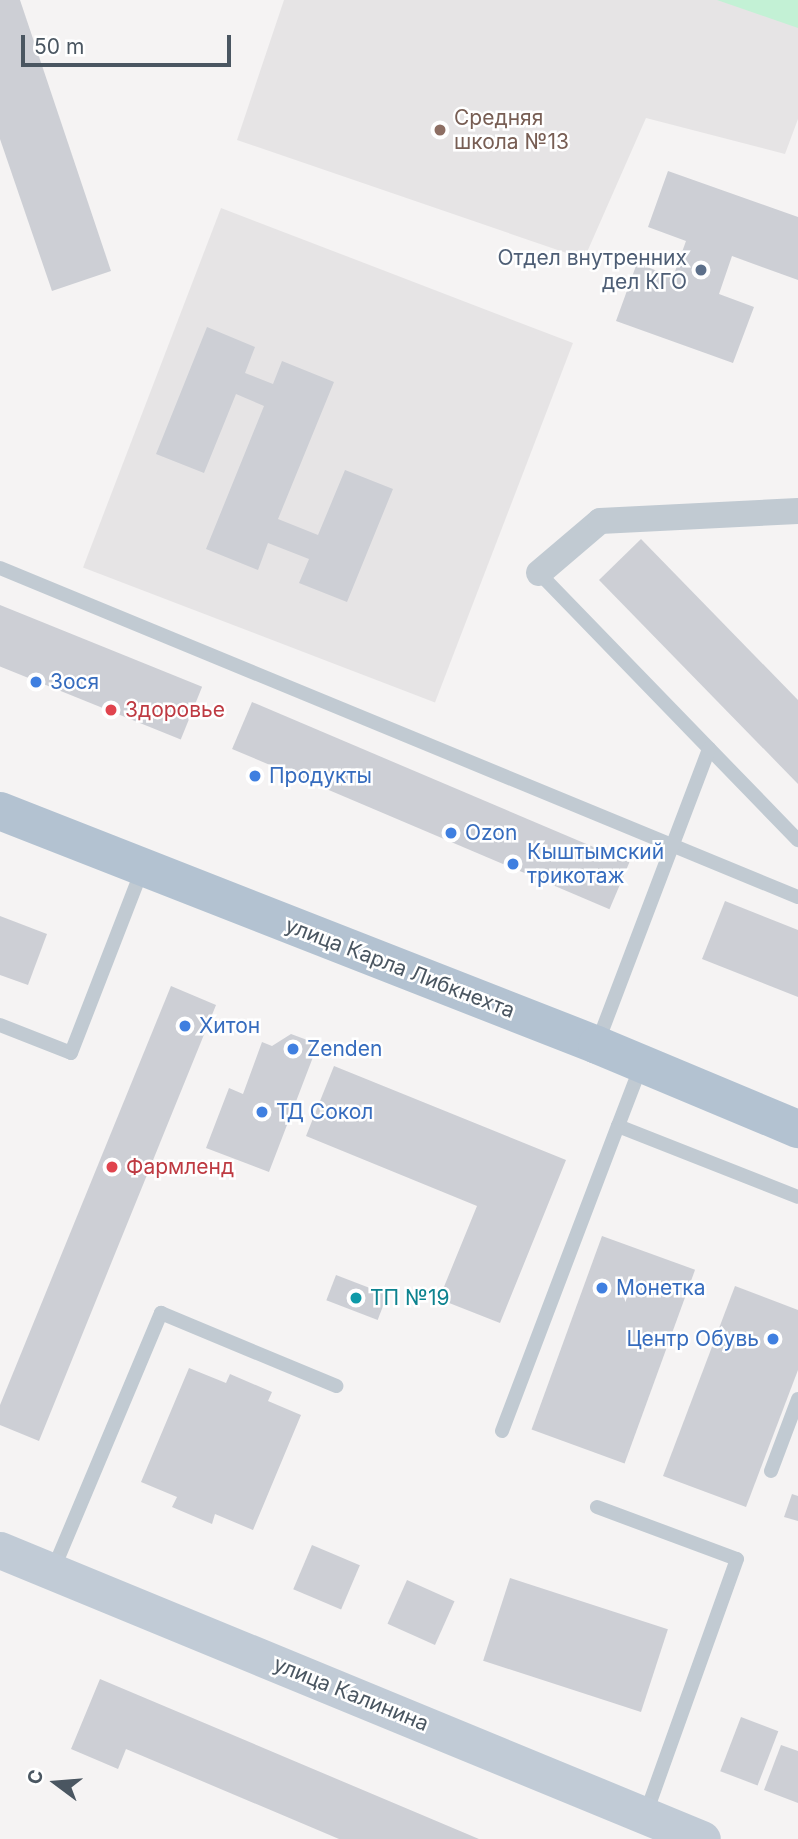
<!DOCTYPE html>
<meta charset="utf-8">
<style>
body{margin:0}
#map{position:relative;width:798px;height:1839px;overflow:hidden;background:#f5f3f3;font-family:Inter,sans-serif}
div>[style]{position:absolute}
.education>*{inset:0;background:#e6e4e5;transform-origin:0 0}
.green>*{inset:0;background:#c3f1d5}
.building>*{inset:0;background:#cdcfd5;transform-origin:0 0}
.lane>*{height:14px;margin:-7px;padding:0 7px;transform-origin:7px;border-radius:7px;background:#c1cad2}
.street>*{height:26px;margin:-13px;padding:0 13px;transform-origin:13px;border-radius:13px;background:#c1cad2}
.secondary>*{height:37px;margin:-18.5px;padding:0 18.5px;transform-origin:18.5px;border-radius:18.5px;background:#c1cbd6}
.primary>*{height:38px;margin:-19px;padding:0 19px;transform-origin:19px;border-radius:19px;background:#b3c2d1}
.dots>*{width:19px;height:19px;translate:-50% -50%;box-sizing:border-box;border:4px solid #fff;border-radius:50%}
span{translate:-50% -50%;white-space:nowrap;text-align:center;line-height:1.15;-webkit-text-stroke:5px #fff;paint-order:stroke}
.education-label{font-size:21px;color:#785e54}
.left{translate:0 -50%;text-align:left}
.service-label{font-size:21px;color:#4e5e75}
.right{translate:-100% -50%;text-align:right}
.shop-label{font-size:21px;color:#366cbe}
.health-label{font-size:21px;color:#be3a42}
.street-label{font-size:21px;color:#4a5661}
.culture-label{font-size:21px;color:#0d838f}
.north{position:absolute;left:21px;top:1748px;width:70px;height:70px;-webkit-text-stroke:5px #fff;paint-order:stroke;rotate:286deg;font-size:19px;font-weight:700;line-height:28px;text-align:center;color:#4a5661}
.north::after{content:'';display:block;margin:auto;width:24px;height:32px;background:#4a5661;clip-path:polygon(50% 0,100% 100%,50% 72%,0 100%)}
.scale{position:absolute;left:21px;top:35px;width:210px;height:32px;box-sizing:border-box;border:4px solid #4a5661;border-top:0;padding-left:9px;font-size:21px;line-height:24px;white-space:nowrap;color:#4a5661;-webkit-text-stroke:5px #fff;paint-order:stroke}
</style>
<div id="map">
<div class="education">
<div style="clip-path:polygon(284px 0,798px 0,798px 119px,785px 154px,646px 118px,584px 259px,237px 140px)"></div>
<div style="left:221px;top:208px;width:377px;height:385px;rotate:21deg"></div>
</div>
<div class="green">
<div style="clip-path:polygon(717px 0,798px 0,798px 28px)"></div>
</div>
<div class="building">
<div style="clip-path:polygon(0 0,20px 0,111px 271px,52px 291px,0 139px)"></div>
<div style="clip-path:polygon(668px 171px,798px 217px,798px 280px,732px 256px,719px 294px,754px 307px,733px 363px,616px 321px,637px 263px,673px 277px,686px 241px,648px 227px)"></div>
<div style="clip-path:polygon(207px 327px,255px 347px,245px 373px,273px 384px,282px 361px,334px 382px,278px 519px,318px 535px,345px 470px,393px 489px,347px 602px,299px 583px,309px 559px,268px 543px,258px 570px,206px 549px,264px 406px,236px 394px,204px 473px,156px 454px)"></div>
<div style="clip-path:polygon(641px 539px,798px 700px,798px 784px,599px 580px)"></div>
<div style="left:0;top:605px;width:218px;height:57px;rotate:22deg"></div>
<div style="left:252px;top:702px;width:410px;height:51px;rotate:23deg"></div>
<div style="clip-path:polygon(725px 901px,798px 930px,798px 997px,702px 959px)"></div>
<div style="clip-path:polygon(0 916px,47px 934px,28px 985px,0 975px)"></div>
<div style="clip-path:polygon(171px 986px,216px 1005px,39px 1441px,0 1425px,0 1405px)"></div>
<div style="clip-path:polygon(291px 1034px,318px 1044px,269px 1172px,206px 1148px,229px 1088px,243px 1094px,262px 1042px,272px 1046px)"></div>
<div style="clip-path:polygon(334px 1066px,566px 1160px,500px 1323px,439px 1299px,477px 1206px,306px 1136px)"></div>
<div style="left:602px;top:1236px;width:99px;height:206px;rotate:20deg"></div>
<div style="left:336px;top:1275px;width:55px;height:27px;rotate:21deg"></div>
<div style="clip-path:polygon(735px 1286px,798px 1310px,798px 1370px,746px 1507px,663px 1476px)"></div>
<div style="clip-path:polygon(189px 1368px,226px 1383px,230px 1374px,272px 1392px,268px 1401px,301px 1415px,253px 1530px,215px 1514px,212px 1524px,172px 1507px,177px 1497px,141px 1482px)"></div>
<div style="clip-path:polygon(792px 1494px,798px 1496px,798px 1521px,784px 1517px)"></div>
<div style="left:312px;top:1545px;width:52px;height:48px;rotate:23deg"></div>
<div style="left:510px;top:1578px;width:166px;height:87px;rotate:18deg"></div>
<div style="left:407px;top:1580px;width:52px;height:48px;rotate:24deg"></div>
<div style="clip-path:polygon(100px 1679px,479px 1839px,339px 1839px,126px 1749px,118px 1769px,71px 1749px)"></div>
<div style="left:741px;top:1717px;width:40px;height:58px;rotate:21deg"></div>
<div style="clip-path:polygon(781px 1745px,798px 1751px,798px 1803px,764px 1790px)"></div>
</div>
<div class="lane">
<div style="left:0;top:568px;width:863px;rotate:22.41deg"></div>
<div style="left:539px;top:573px;width:372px;rotate:45.9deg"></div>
<div style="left:0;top:1025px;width:76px;rotate:21.5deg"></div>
<div style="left:71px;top:1053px;width:199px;rotate:-68.8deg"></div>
<div style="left:597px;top:1044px;width:316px;rotate:-69.2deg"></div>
<div style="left:641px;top:1066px;width:64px;rotate:111deg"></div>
<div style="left:618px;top:1126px;width:193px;rotate:21.5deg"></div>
<div style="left:502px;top:1431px;width:326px;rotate:-69.2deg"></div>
<div style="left:771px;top:1471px;width:77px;rotate:-69.4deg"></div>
<div style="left:597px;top:1507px;width:149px;rotate:20.4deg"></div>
<div style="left:737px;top:1559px;width:273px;rotate:109.7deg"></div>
<div style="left:53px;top:1570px;width:279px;rotate:-67.2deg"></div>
<div style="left:161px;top:1313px;width:190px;rotate:22.6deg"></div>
</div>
<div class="street">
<div style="left:539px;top:573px;width:80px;rotate:-40.4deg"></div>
<div style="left:600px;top:521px;width:198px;rotate:-2.9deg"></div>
</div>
<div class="secondary">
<div style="left:0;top:1550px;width:759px;rotate:22.38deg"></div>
</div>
<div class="primary">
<div style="left:0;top:811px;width:641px;rotate:21.4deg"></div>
<div style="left:597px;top:1045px;width:218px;rotate:22.7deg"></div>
</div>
<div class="dots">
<div style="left:440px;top:130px;background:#8d6e63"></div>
<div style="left:701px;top:270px;background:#5c6f8a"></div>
<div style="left:36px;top:682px;background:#3f7fe0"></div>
<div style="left:111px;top:710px;background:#e0444e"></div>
<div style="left:255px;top:776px;background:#3f7fe0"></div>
<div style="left:451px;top:833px;background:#3f7fe0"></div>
<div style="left:513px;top:864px;background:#3f7fe0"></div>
<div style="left:185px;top:1026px;background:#3f7fe0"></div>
<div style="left:293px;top:1049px;background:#3f7fe0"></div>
<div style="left:262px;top:1112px;background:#3f7fe0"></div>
<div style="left:112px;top:1167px;background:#e0444e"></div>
<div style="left:602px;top:1288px;background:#3f7fe0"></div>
<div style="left:356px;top:1298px;background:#0f9aa8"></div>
<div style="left:773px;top:1339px;background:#3f7fe0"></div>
</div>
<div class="education-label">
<span class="left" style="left:454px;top:130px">Средняя<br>школа №13</span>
</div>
<div class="service-label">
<span class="right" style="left:687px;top:270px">Отдел внутренних<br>дел КГО</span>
</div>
<div class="shop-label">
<span class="left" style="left:50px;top:682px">Зося</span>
<span class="left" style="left:269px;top:776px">Продукты</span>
<span class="left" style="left:465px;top:833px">Ozon</span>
<span class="left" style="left:527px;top:864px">Кыштымский<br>трикотаж</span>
<span class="left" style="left:199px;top:1026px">Хитон</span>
<span class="left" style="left:307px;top:1049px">Zenden</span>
<span class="left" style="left:276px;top:1112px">ТД Сокол</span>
<span class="left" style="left:616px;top:1288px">Монетка</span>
<span class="right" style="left:759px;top:1339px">Центр Обувь</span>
</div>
<div class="health-label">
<span class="left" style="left:125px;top:710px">Здоровье</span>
<span class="left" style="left:126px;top:1167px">Фармленд</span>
</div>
<div class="street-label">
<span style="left:400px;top:968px;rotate:21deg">улица Карла Либкнехта</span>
<span style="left:351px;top:1694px;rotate:22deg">улица Калинина</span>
</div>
<div class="culture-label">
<span class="left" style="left:370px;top:1298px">ТП №19</span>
</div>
<div class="north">С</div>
<div class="scale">50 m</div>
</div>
